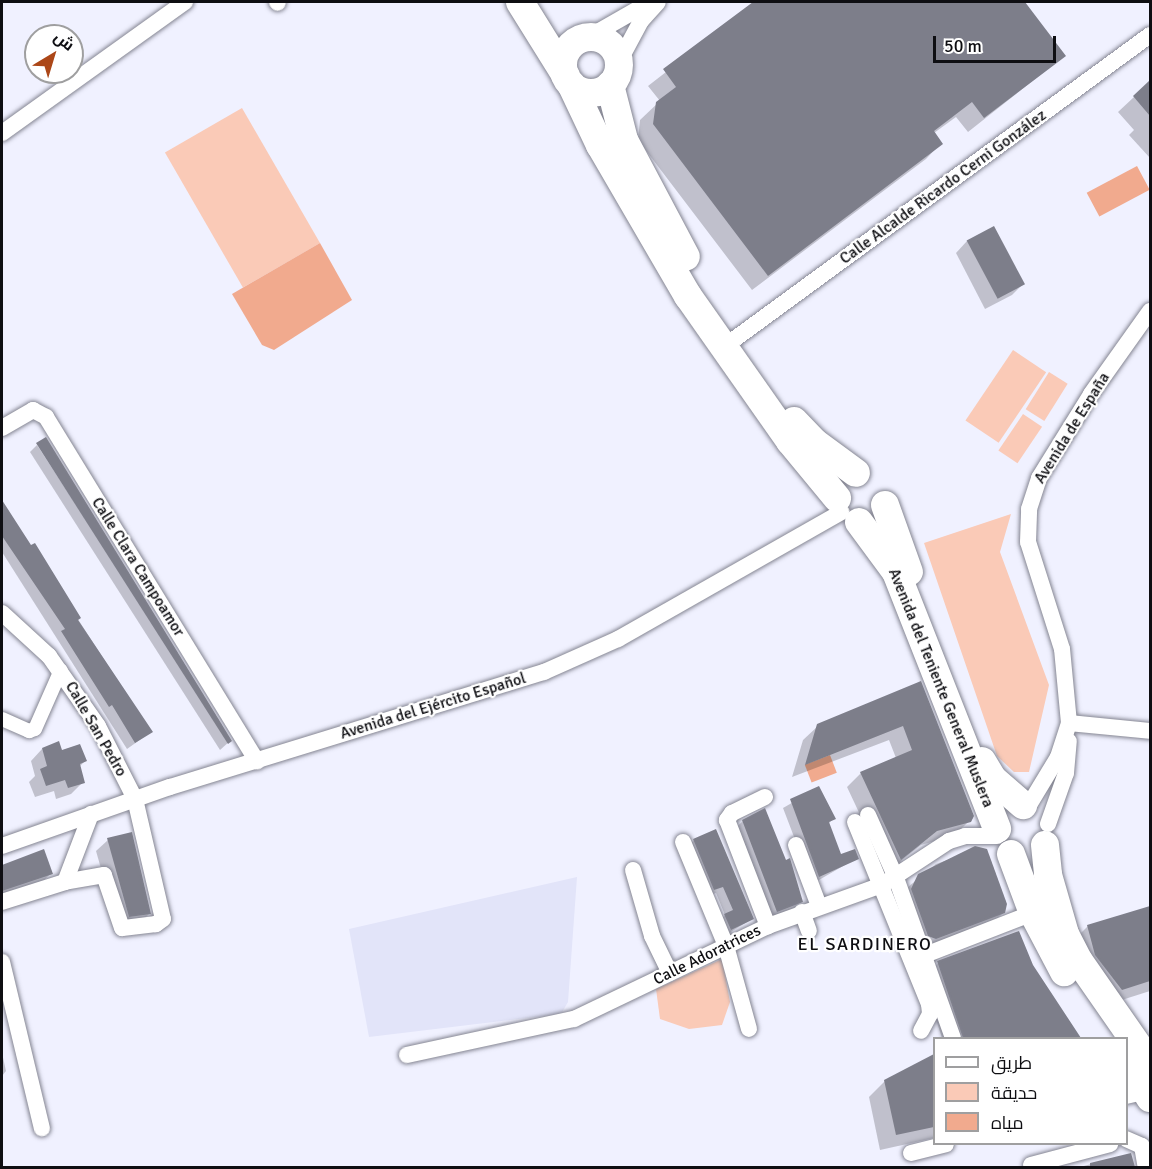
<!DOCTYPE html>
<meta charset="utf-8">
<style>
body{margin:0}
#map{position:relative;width:1152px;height:1169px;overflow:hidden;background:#f0f1ff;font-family:Signika,Cairo,sans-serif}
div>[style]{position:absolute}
.built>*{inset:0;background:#e2e4f9}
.green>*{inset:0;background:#facab7;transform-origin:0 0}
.water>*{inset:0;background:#f1aa8e;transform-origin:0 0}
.shadow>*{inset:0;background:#0003}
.building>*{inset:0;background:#7d7e8a;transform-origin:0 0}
.roads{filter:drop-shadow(0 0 2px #848592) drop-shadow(0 0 2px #848592)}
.pedestrian>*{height:14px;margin:-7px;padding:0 7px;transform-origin:7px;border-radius:7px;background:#fff}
.minor>*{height:16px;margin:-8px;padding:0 8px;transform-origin:8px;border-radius:8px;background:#fff}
.trunk>*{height:28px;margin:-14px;padding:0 14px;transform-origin:14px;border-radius:14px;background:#fff}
.trunk>.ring{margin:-14px;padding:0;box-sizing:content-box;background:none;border:28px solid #fff;border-radius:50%}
span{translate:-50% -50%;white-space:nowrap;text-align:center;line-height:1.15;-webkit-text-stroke:4.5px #fff;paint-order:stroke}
.street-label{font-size:16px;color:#0e0e12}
.neighbourhood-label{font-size:18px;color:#0e0e12;letter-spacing:1.5px}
.frame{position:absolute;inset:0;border:3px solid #0e0e12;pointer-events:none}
.legend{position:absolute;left:933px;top:1037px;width:195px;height:108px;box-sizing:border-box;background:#fff;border:2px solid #9f9fa0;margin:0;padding:8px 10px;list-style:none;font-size:18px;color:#0e0e12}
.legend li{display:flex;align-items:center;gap:12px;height:30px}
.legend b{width:30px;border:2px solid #9f9fa0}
.north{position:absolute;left:24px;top:24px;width:60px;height:60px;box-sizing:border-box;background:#fff;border:2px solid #9f9fa0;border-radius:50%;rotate:38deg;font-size:16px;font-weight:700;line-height:24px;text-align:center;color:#0e0e12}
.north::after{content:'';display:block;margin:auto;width:21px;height:27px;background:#ac4718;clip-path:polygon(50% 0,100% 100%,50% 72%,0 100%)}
.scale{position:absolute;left:933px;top:36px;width:123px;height:27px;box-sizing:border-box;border:3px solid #0e0e12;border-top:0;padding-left:8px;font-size:18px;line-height:21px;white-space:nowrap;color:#0e0e12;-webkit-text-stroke:4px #fff;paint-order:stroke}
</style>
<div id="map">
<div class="built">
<div style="clip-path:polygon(577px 877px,568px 1002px,561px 1014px,369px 1037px,349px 929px)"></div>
</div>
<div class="green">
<div style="left:242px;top:108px;width:156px;height:89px;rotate:60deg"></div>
<div style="left:1013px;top:350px;width:40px;height:85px;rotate:34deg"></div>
<div style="left:1049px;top:372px;width:22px;height:44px;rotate:32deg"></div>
<div style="left:1023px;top:414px;width:23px;height:44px;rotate:34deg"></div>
<div style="clip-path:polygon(1011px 514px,1000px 552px,1049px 685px,1029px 772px,1014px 772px,997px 756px,924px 543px)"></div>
<div style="clip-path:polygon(722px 959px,730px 1002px,722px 1025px,689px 1029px,660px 1019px,656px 989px)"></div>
</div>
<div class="water">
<div style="left:1137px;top:166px;width:27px;height:57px;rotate:62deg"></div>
<div style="clip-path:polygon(320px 243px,352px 300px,274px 350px,262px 345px,232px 294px)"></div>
<div style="left:830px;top:755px;width:19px;height:27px;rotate:69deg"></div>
</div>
<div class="shadow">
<div style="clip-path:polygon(756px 2px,1023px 2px,1064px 56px,968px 132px,956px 117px,934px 133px,941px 143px,926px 159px,752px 290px,638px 140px,640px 120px,660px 101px,648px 86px)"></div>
<div style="clip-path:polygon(1150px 82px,1150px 158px,1129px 135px,1134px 130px,1118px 112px)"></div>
<div style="clip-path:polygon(967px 241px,1023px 284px,1012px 295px,985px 309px,956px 253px)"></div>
<div style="clip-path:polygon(37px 445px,230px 741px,220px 750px,30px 452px)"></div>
<div style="clip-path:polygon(2px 502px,151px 732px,127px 749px,2px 552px)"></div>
<div style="clip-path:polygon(920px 683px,969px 821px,955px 835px,921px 845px,887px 872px,847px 787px,861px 773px,896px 758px,889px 740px,792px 777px,803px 740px,818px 726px)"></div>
<div style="clip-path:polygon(42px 749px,85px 761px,79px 767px,83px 782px,71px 794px,56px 799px,54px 791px,35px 797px,29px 782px,35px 776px,31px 761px)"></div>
<div style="clip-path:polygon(818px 788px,834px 818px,828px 824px,840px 855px,857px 858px,812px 884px,783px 808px)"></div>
<div style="clip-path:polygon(743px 821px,801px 901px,791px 911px,766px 921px,732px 831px)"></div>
<div style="clip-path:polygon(108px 840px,149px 914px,138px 925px,118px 928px,96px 851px)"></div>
<div style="clip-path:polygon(694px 840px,752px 919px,724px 936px,718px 922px,725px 915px,716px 893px,707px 896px,687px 847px)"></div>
<div style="clip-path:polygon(982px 848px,1004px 912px,988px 928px,920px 954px,902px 892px,936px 864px)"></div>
<div style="clip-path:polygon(43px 851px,51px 873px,37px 888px,2px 901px,2px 866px)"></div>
<div style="clip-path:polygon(1150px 908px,1150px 991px,1106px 1005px,1072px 942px,1088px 926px)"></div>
<div style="clip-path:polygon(938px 963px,1032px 966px,1079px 1038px,942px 1038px,923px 978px)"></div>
<div style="clip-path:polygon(2px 1053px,6px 1071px,2px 1076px)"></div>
<div style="clip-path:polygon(934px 1056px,934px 1138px,880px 1150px,869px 1097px,885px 1081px)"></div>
<div style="clip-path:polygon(1130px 1154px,1133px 1168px,1076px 1168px)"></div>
</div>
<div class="building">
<div style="clip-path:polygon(753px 2px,1025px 2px,1066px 56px,984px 118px,972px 102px,934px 131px,943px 144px,768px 276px,653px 124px,656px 102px,676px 87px,663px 69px)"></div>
<div style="clip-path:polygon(1150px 80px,1150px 116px,1133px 96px)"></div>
<div style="left:994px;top:226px;width:66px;height:31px;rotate:62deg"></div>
<div style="clip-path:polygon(46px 437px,232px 741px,228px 744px,36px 443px)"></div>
<div style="clip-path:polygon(2px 500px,31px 545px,35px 543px,81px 618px,78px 620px,153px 732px,135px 743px,112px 705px,109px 707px,61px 631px,65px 629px,2px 536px)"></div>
<div style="clip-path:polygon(921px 681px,974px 816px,971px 822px,937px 831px,901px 860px,860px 772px,912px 750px,903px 726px,805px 765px,817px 724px)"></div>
<div style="clip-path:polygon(59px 741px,62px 750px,80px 744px,87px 761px,80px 764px,85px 783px,68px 788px,65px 780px,46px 786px,40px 769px,47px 766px,42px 748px)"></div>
<div style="clip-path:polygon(819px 786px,836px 819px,829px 822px,841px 854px,855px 849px,859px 859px,819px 877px,790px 799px)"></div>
<div style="clip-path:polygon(765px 808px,786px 860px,790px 858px,803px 902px,777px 912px,742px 820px)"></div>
<div style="clip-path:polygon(716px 829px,754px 919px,731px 930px,724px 914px,733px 910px,723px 887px,714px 890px,693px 839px)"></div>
<div style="clip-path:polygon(132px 832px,151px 914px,129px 917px,107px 838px)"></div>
<div style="clip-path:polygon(975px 846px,987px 849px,1007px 904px,1005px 913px,936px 939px,928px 936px,911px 889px,918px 874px)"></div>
<div style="clip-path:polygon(44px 849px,53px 874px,2px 891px,2px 865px)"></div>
<div style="clip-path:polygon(1150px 906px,1150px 981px,1122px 990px,1095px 955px,1087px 925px)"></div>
<div style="clip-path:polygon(1019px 931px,1033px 965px,1081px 1038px,963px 1038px,937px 961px)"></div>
<div style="clip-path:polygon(934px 1054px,934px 1127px,896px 1135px,884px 1080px)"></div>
<div style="clip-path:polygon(1131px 1153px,1135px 1167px,1090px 1167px,1090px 1163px)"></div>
</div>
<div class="roads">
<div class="pedestrian">
<div style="left:2px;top:719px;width:30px;rotate:24deg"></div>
<div style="left:29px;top:731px;width:6px;rotate:-18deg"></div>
<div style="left:35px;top:729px;width:64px;rotate:-66.2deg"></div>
</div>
<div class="minor">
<div style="left:277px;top:2px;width:1px;rotate:45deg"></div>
<div style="left:589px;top:37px;width:70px;rotate:-29.8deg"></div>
<div style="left:619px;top:62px;width:47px;rotate:-61.8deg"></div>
<div style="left:641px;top:21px;width:25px;rotate:-48deg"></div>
<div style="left:2px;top:133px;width:225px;rotate:-35.6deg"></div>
<div style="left:736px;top:338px;width:513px;rotate:-36.2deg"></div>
<div style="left:2px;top:428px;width:36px;rotate:-30deg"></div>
<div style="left:33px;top:410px;width:15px;rotate:28deg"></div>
<div style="left:46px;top:417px;width:404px;rotate:58.5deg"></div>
<div style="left:2px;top:613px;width:64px;rotate:42.5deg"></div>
<div style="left:49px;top:656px;width:85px;rotate:55deg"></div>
<div style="left:98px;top:726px;width:82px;rotate:63.1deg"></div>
<div style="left:135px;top:799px;width:123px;rotate:76.9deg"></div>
<div style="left:163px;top:919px;width:9px;rotate:144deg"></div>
<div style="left:156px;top:924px;width:34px;rotate:173deg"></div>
<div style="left:122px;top:928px;width:56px;rotate:-108.8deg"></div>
<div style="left:104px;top:875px;width:40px;rotate:170deg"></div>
<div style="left:65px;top:882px;width:66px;rotate:162.4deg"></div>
<div style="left:1069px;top:723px;width:81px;rotate:5.6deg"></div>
<div style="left:765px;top:797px;width:37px;rotate:154deg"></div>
<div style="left:732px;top:813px;width:9px;rotate:126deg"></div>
<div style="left:727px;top:820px;width:114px;rotate:68.9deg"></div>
<div style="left:1029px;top:805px;width:56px;rotate:-58.9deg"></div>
<div style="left:1058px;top:757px;width:36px;rotate:-72deg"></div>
<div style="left:1069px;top:723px;width:74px;rotate:-95.4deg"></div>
<div style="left:1062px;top:649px;width:112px;rotate:-107.6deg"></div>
<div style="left:1028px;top:542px;width:33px;rotate:-88deg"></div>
<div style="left:1029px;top:509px;width:33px;rotate:-72deg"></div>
<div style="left:1039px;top:478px;width:99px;rotate:-58.2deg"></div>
<div style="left:1091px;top:394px;width:102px;rotate:-54.6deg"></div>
<div style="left:868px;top:815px;width:69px;rotate:66deg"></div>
<div style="left:896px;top:878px;width:170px;rotate:70.4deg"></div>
<div style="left:855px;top:822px;width:196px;rotate:67.9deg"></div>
<div style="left:929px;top:1004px;width:10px;rotate:84deg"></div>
<div style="left:930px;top:1014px;width:19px;rotate:118deg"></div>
<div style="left:1048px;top:824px;width:54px;rotate:-70.6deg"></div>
<div style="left:1066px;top:773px;width:32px;rotate:-85deg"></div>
<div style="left:683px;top:842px;width:113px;rotate:67.5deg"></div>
<div style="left:726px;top:946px;width:86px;rotate:74.5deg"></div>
<div style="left:796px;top:845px;width:65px;rotate:69.3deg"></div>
<div style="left:2px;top:846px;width:178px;rotate:-19.4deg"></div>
<div style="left:170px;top:787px;width:391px;rotate:-17.1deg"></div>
<div style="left:544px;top:672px;width:81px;rotate:-24deg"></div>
<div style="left:618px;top:639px;width:257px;rotate:-29.6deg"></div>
<div style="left:633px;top:870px;width:69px;rotate:73.9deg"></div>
<div style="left:652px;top:936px;width:41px;rotate:64.1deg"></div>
<div style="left:65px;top:882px;width:73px;rotate:-69.1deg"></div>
<div style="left:802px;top:912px;width:20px;rotate:70deg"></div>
<div style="left:925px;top:955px;width:116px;rotate:-21.3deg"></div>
<div style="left:2px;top:962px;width:171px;rotate:76.5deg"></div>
<div style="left:407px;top:1055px;width:171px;rotate:-12.2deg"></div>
<div style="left:574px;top:1019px;width:215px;rotate:-25.6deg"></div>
<div style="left:768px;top:926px;width:121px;rotate:-19.8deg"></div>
<div style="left:882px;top:885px;width:80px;rotate:-33.3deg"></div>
<div style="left:949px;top:841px;width:17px;rotate:-17deg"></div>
<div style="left:965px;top:836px;width:32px"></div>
<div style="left:1126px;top:1096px;width:22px;rotate:-13deg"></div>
<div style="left:1126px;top:1139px;width:17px;rotate:24deg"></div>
<div style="left:1142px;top:1146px;width:22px;rotate:80deg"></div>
<div style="left:911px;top:1153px;width:36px;rotate:-14deg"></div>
<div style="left:1031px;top:1165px;width:82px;rotate:-14.9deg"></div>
</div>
<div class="trunk">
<div style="left:520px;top:2px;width:87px;rotate:58.1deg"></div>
<div class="ring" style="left:563px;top:37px;width:28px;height:28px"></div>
<div style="left:571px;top:84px;width:68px;rotate:64.6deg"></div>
<div style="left:600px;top:145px;width:175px;rotate:59.8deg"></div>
<div style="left:688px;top:296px;width:177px;rotate:54.9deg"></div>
<div style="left:790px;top:441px;width:74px;rotate:50.5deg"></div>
<div style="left:610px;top:85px;width:57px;rotate:75.7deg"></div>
<div style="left:624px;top:140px;width:132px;rotate:62.1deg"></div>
<div style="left:794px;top:421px;width:29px;rotate:46deg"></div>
<div style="left:814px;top:442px;width:52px;rotate:36.4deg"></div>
<div style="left:885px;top:505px;width:71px;rotate:70.3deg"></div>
<div style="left:859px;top:522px;width:62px;rotate:53.5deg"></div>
<div style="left:896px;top:572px;width:276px;rotate:68.5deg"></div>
<div style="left:982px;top:761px;width:21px;rotate:59deg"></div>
<div style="left:993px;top:779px;width:40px;rotate:41deg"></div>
<div style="left:1045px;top:845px;width:30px;rotate:84deg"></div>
<div style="left:1048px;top:875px;width:61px;rotate:73.9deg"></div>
<div style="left:1065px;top:934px;width:30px;rotate:63deg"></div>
<div style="left:1079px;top:961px;width:124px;rotate:55.2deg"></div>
<div style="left:1011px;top:854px;width:63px;rotate:69.6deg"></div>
<div style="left:1033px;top:913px;width:67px;rotate:62.3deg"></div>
<div style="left:1126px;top:1059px;width:46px;rotate:58.4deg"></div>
</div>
</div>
<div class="street-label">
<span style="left:943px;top:187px;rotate:-36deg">Calle Alcalde Ricardo Cerni González</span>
<span style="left:1072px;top:428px;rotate:-58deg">Avenida de España</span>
<span style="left:138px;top:567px;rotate:58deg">Calle Clara Campoamor</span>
<span style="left:941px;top:688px;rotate:68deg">Avenida del Teniente General Muslera</span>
<span style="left:433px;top:706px;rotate:-17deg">Avenida del Ejército Español</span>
<span style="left:96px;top:729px;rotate:60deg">Calle San Pedro</span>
<span style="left:707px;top:955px;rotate:-26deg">Calle Adoratrices</span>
</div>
<div class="neighbourhood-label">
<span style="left:865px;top:944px">EL SARDINERO</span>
</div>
<div class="frame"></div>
<ul class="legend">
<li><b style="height:8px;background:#fff"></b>طريق</li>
<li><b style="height:16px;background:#facab7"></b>حديقة</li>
<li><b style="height:16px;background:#f1aa8e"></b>مياه</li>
</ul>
<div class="north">ش</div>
<div class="scale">50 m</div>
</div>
